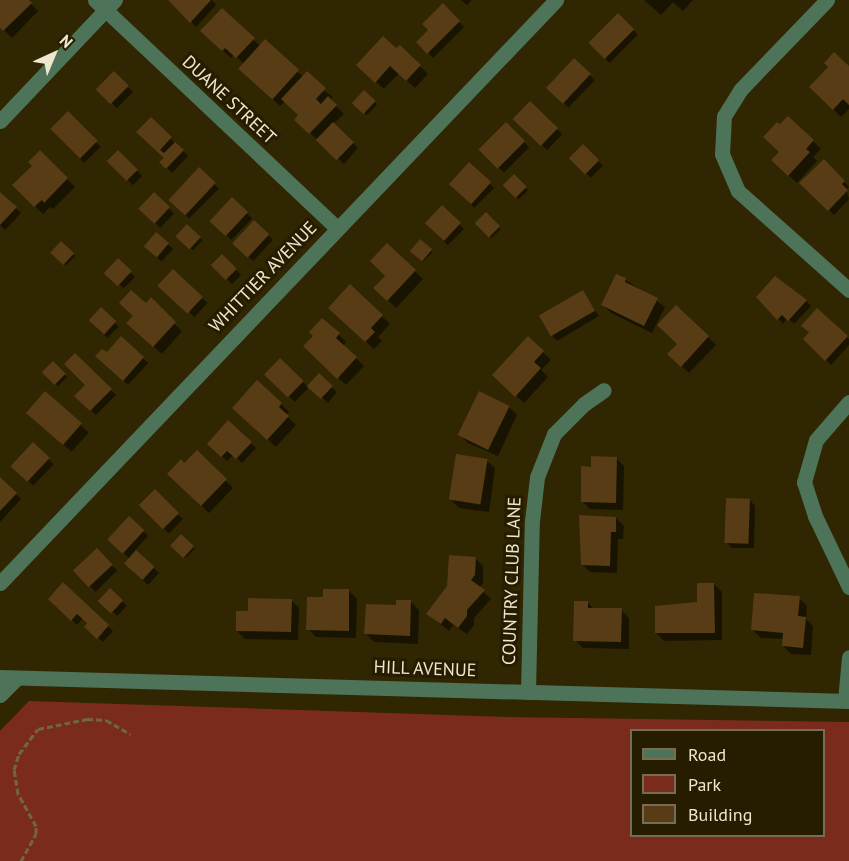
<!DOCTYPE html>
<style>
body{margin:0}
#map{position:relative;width:849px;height:861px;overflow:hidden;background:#302602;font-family:"PT Sans",sans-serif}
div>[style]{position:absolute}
.green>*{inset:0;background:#7b2b1c}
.shadow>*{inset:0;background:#0007;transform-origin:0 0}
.building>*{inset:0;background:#573c15;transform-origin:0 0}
.path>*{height:3px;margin-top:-1.5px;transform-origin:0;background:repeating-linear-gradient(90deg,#6f6646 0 6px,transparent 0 9px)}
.minor>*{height:15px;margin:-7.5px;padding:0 7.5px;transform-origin:7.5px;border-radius:7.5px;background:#4d7358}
span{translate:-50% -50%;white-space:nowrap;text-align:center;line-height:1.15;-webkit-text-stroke:6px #261c00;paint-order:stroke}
.street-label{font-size:18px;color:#eee7ce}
.legend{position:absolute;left:630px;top:729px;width:195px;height:108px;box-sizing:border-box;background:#261c00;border:2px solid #766d52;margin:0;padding:8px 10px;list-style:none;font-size:18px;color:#eee7ce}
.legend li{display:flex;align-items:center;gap:12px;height:30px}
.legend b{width:30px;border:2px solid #766d52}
.north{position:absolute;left:24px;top:24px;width:60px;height:60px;-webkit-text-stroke:4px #261c00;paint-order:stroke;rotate:44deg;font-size:16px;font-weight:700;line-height:24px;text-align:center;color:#eee7ce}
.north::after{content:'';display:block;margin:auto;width:21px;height:27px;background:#eee7ce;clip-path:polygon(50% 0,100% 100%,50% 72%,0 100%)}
</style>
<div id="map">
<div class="green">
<div style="clip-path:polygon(evenodd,29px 701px,508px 717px,849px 722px,849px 861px,0 861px,0 731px,29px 701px,824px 730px,824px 836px,632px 836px,632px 730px,824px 730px)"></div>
</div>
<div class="shadow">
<div style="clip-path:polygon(0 0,27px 0,38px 11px,12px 38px,0 26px)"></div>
<div style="clip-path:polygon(170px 0,212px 0,216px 5px,196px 27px)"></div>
<div style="clip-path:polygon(461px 0,472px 0,467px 5px)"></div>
<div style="clip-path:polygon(644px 0,693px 0,683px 11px,673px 2px,661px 15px)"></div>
<div style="clip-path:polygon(443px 6px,464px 27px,433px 58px,418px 42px,430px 30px)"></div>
<div style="clip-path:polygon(222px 10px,260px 46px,333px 97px,330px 100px,344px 114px,333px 124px,358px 148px,344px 164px,296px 120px,300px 115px,285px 101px,280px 106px,248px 76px,244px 64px,234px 54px,231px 58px,202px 31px)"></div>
<div style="left:618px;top:15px;width:28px;height:40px;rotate:45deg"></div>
<div style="clip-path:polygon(400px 47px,428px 74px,415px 88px,399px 73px,384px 89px,366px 73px)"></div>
<div style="left:574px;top:60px;width:29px;height:38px;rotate:44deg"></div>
<div style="clip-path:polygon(849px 68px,849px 109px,841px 117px,811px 87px)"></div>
<div style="left:114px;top:73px;width:27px;height:23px;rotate:45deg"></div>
<div style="left:364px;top:92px;width:18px;height:15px;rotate:43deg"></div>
<div style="left:530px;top:103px;width:45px;height:22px;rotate:44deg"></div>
<div style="left:68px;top:113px;width:47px;height:23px;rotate:46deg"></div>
<div style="clip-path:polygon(151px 119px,188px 156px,172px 173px,161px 162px,166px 158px,138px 132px)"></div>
<div style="left:506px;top:124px;width:33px;height:36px;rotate:45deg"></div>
<div style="clip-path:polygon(813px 141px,821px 149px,813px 157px,817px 161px,797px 183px,781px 168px)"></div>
<div style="left:583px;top:146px;width:28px;height:17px;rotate:45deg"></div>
<div style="clip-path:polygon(40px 152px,75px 187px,53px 209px,50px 207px,43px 214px,14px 185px,34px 166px)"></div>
<div style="left:118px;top:152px;width:34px;height:13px;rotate:45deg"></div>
<div style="clip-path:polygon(824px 161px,849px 187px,846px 190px,849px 199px,834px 215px,802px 183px)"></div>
<div style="left:470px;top:164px;width:34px;height:28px;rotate:45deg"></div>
<div style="left:199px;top:169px;width:28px;height:42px;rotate:45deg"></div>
<div style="left:514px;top:176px;width:20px;height:13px;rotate:45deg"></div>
<div style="clip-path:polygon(0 194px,21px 213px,5px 230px,0 225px)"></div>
<div style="left:154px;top:194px;width:28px;height:20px;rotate:44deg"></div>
<div style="left:232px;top:199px;width:28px;height:30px;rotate:44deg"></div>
<div style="left:442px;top:207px;width:31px;height:23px;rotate:45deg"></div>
<div style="left:486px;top:214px;width:21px;height:13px;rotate:45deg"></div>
<div style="left:254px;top:222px;width:26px;height:29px;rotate:43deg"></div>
<div style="left:187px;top:226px;width:21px;height:14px;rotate:43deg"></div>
<div style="left:157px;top:234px;width:22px;height:17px;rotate:43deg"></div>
<div style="left:421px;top:241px;width:16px;height:14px;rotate:45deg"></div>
<div style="left:61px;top:243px;width:19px;height:13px;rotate:43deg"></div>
<div style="clip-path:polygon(387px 245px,423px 279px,396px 308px,375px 288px,387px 276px)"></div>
<div style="left:222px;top:256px;width:27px;height:13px;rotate:45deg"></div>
<div style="left:118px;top:260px;width:24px;height:16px;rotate:45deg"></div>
<div style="left:173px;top:271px;width:47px;height:19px;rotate:43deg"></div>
<div style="clip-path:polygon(626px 280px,665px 307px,652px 333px,611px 313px,603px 305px)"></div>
<div style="clip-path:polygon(350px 286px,390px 324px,378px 337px,382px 341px,374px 349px,330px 308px)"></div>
<div style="clip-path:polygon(582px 292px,599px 316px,557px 341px,552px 336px)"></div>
<div style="clip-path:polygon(758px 297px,806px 301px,811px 306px,794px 324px,788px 318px,783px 324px)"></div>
<div style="clip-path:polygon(146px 305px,169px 319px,182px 331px,162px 354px,136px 331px)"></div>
<div style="left:101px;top:309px;width:25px;height:16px;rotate:45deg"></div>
<div style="clip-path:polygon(818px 310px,849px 339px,849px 345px,831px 365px,805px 339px,811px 333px)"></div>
<div style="clip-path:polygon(339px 335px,346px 342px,343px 346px,364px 366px,346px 385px,313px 354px,315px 336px)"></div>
<div style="clip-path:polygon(708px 337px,716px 345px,689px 373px,677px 362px)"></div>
<div style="clip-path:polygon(122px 338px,148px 363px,128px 385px,98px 356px,107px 354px)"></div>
<div style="clip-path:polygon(528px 338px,551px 360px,541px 370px,548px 377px,524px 403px,502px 383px)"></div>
<div style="clip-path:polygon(75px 355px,116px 395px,96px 415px,77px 396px,88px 385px)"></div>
<div style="clip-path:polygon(280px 360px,308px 387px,319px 375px,337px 392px,328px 403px,310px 386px,295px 402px,266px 375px)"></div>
<div style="left:53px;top:363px;width:20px;height:13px;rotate:45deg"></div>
<div style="left:45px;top:393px;width:59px;height:26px;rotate:42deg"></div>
<div style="clip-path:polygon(281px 404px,289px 412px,286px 415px,296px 425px,276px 447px,242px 416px)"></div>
<div style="clip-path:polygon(509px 407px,517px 415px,498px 456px,468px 443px,460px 435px)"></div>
<div style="clip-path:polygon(229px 422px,256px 448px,242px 463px,233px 455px,227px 461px,209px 444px)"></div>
<div style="left:33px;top:444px;width:29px;height:30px;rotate:44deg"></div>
<div style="clip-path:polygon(197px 452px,233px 488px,209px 513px,169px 474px,184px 465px)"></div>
<div style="clip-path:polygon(616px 458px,624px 466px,623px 510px,590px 509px,582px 501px,593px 468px)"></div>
<div style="clip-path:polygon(487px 461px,495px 468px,489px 512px,459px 508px,451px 500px)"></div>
<div style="clip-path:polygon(0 479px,21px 499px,0 522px)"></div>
<div style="left:155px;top:492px;width:39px;height:20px;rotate:44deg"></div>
<div style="clip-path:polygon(750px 500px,755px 506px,754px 548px,732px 548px,726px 542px)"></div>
<div style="clip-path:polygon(129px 518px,148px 536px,135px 550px,159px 573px,148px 585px,126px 564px,130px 559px,109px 539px)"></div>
<div style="clip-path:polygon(616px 518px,624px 526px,623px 539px,618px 539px,617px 573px,590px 572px,582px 564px)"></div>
<div style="left:182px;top:536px;width:18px;height:13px;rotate:45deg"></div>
<div style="left:97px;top:550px;width:29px;height:30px;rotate:46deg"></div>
<div style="clip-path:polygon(475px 558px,483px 566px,483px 583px,479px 588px,491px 599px,474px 618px,474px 625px,467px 634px,453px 625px,449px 631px,428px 614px)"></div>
<div style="clip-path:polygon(714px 584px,722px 592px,722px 640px,664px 641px,656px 633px,698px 604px)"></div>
<div style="clip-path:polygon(64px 585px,113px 631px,103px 642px,86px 627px,89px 623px,83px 618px,77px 625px,50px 599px)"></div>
<div style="left:110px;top:590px;width:23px;height:14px;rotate:43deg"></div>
<div style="clip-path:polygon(349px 591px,357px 599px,356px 638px,316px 637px,308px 629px,324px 598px)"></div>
<div style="clip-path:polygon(799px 598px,807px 606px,806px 619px,813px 626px,811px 655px,791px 654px,783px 646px,784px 639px,761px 638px,753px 630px)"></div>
<div style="clip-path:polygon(291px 600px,299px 608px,298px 640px,245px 639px,237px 631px,249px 612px)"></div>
<div style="clip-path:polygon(411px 602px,419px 610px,418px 644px,374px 642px,366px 634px,397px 607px)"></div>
<div style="clip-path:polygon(588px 603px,594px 609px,621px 610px,629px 618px,629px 649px,583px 648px,575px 640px)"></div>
</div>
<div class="building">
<div style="clip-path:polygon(0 0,29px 0,32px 3px,3px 31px,0 28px)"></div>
<div style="clip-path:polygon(168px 0,211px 0,190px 23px)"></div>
<div style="clip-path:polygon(443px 3px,460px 21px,427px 54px,416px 42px,428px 30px,422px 24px)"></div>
<div style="clip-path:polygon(222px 8px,255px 38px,236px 58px,225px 48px,222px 51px,200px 31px)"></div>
<div style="left:618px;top:13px;width:23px;height:42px;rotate:45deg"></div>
<div style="clip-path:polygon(383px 36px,396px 48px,400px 45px,421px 65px,406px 81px,390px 66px,375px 83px,356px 65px)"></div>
<div style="left:265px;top:39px;width:46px;height:40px;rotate:42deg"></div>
<div style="clip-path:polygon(834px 52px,849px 66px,849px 105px,843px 99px,833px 110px,809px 87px,828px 67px,824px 63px)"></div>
<div style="left:574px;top:58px;width:23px;height:41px;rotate:43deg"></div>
<div style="left:114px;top:71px;width:21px;height:26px;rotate:45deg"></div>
<div style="clip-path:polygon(307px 71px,326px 88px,316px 99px,321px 104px,328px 96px,337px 105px,309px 134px,294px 120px,298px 115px,281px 99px)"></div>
<div style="left:364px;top:90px;width:16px;height:18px;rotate:43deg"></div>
<div style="left:530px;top:101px;width:39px;height:25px;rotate:44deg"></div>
<div style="left:68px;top:111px;width:42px;height:25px;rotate:45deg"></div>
<div style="clip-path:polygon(788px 116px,814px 140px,806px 149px,810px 152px,788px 176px,771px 160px,779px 152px,763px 137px,777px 122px,780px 124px)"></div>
<div style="clip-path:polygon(151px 117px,172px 137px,160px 150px,164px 153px,175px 142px,184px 150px,166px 169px,159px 162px,164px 158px,136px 132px)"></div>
<div style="left:333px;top:122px;width:29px;height:25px;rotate:44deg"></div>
<div style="left:506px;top:122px;width:27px;height:39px;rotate:45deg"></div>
<div style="left:583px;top:144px;width:23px;height:20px;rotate:45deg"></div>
<div style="clip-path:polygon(40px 150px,68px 178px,44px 203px,42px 200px,34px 207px,12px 185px,32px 166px,28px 162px)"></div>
<div style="left:118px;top:150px;width:28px;height:16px;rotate:45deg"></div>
<div style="clip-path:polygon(824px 159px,845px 181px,842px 184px,848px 190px,828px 211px,799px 183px)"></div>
<div style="left:469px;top:162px;width:30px;height:30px;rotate:42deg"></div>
<div style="left:199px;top:167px;width:23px;height:45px;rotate:43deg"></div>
<div style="left:514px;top:174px;width:18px;height:16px;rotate:45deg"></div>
<div style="clip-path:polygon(0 192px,17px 207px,0 225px)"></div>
<div style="left:154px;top:192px;width:22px;height:23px;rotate:43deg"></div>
<div style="left:232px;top:197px;width:22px;height:33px;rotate:43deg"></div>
<div style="left:442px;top:205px;width:26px;height:25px;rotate:43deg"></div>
<div style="left:486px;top:212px;width:20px;height:16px;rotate:45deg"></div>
<div style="left:254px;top:220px;width:21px;height:32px;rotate:43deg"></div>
<div style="left:187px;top:224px;width:19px;height:17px;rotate:43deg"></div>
<div style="left:156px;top:232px;width:17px;height:19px;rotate:40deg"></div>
<div style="left:420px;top:239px;width:16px;height:16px;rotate:40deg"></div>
<div style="left:61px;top:241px;width:18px;height:16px;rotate:43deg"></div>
<div style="clip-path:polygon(387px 243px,416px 270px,387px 301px,373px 288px,385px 276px,370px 261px)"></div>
<div style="left:222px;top:254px;width:21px;height:16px;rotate:45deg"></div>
<div style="left:118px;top:258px;width:19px;height:21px;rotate:43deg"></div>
<div style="left:173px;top:269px;width:41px;height:23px;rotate:43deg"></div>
<div style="clip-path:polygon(616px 274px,626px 278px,625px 282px,658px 298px,644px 326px,601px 305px)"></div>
<div style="clip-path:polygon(775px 276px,807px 300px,788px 321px,782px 315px,777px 320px,756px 297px)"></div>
<div style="clip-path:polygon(350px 284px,383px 315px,371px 328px,375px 332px,365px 342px,328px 308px)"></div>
<div style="clip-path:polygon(131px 290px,146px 303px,151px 297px,176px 322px,153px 347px,126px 323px,133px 316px,119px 303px)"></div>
<div style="left:583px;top:290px;width:24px;height:51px;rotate:60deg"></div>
<div style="clip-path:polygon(676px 305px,709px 336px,681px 367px,667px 354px,677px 344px,657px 325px)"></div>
<div style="left:101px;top:307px;width:21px;height:18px;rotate:43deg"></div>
<div style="clip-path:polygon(817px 308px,848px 336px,825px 361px,803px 339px,809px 332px,801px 326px)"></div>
<div style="clip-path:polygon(322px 318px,340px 333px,336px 338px,357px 357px,337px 379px,303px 346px,313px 336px,309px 332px)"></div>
<div style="clip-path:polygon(121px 336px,144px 357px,123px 381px,95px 356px,102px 349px,107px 352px)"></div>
<div style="clip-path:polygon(528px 336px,544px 351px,534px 362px,541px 368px,515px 397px,492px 375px)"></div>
<div style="clip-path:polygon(75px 353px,112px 389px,90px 411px,74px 396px,85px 385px,64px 364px)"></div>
<div style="left:280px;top:358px;width:33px;height:23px;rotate:44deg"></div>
<div style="left:53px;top:361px;width:18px;height:16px;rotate:45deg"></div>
<div style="left:319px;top:373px;width:19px;height:18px;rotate:43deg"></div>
<div style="clip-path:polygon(257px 380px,282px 403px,279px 407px,289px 416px,267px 440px,232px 408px)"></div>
<div style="left:45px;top:391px;width:49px;height:29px;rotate:41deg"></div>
<div style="left:479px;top:391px;width:34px;height:49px;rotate:26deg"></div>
<div style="clip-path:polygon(228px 420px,252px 442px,236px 459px,227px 451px,221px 457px,207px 444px)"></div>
<div style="left:33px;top:442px;width:23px;height:33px;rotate:43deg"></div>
<div style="clip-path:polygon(197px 450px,227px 479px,201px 506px,167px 474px,181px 459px,184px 463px)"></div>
<div style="left:456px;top:454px;width:32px;height:46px;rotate:9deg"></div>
<div style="clip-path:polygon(591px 456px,617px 457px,616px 503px,581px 502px,581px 466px,591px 467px)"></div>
<div style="clip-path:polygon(0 477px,17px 493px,0 511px)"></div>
<div style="left:155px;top:489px;width:34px;height:23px;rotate:45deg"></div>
<div style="left:726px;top:498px;width:24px;height:45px;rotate:2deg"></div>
<div style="clip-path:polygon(579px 515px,616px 517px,616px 532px,611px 532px,610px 566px,581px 565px)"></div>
<div style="left:129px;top:516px;width:21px;height:32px;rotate:43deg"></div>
<div style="left:181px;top:534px;width:18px;height:16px;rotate:43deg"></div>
<div style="left:97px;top:548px;width:23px;height:33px;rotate:47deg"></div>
<div style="left:136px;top:550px;width:25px;height:18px;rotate:42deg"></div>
<div style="clip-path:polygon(449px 555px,476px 557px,475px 575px,471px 580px,485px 590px,467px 610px,467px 616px,458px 628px,445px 618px,441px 624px,426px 614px,447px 586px)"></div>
<div style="clip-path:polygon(63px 582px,109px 625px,97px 639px,84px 627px,87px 623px,77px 614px,71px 621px,48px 599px)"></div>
<div style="clip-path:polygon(697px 583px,714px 583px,715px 633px,655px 633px,655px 606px,697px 602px)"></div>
<div style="left:110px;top:588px;width:18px;height:18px;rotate:43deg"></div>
<div style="clip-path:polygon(323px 589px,349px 589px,349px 631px,306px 630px,307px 597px,323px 597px)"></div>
<div style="clip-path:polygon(754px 593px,800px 596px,798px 616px,806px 617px,803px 648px,782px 646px,783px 633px,751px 630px)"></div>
<div style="clip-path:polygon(248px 598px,292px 599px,291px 632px,236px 631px,236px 611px,248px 611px)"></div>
<div style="clip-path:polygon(396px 600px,411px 600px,410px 636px,364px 634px,366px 604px,396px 605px)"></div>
<div style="clip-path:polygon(574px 601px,588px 601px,588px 608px,622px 608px,621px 642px,573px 641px)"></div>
</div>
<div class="path">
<div style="left:21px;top:861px;width:31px;rotate:-61deg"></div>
<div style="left:36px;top:834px;width:8px;rotate:-90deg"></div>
<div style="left:36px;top:826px;width:37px;rotate:-119deg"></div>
<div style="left:18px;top:794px;width:24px;rotate:-99deg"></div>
<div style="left:14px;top:770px;width:17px;rotate:-73deg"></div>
<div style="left:19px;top:754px;width:31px;rotate:-53deg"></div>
<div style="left:38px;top:729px;width:50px;rotate:-11.5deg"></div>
<div style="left:87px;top:719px;width:19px;rotate:3deg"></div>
<div style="left:106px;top:720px;width:28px;rotate:30deg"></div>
</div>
<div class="minor">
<div style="left:95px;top:0;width:332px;rotate:43.3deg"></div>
<div style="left:827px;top:0;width:124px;rotate:134deg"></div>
<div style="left:741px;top:89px;width:32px;rotate:122deg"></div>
<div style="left:724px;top:116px;width:38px;rotate:93deg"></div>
<div style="left:722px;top:154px;width:40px;rotate:66.6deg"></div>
<div style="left:738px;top:191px;width:149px;rotate:41.7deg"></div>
<div style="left:0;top:121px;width:167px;rotate:-46.5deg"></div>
<div style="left:849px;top:402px;width:50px;rotate:131deg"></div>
<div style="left:816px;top:440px;width:44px;rotate:105.9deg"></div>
<div style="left:804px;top:482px;width:36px;rotate:72deg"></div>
<div style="left:815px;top:516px;width:79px;rotate:64.4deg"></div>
<div style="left:0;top:583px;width:806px;rotate:-46.36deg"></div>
<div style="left:0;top:677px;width:849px;rotate:1.62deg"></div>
<div style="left:528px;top:692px;width:171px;rotate:-88.7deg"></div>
<div style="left:532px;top:521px;width:44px;rotate:-83.5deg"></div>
<div style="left:537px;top:477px;width:46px;rotate:-68.4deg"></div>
<div style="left:554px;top:434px;width:42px;rotate:-45deg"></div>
<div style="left:584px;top:404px;width:24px;rotate:-35deg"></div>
<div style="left:0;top:695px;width:24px;rotate:-45deg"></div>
<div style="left:845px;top:701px;width:44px;rotate:-84.8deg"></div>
</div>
<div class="street-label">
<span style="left:229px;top:100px;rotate:43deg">DUANE STREET</span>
<span style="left:263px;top:277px;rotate:-46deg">WHITTIER AVENUE</span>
<span style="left:512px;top:581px;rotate:-88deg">COUNTRY CLUB LANE</span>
<span style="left:425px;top:669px;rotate:2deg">HILL AVENUE</span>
</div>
<ul class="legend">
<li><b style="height:8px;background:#4d7358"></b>Road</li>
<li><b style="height:16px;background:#7b2b1c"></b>Park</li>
<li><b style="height:16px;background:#573c15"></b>Building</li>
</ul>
<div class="north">N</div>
</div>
